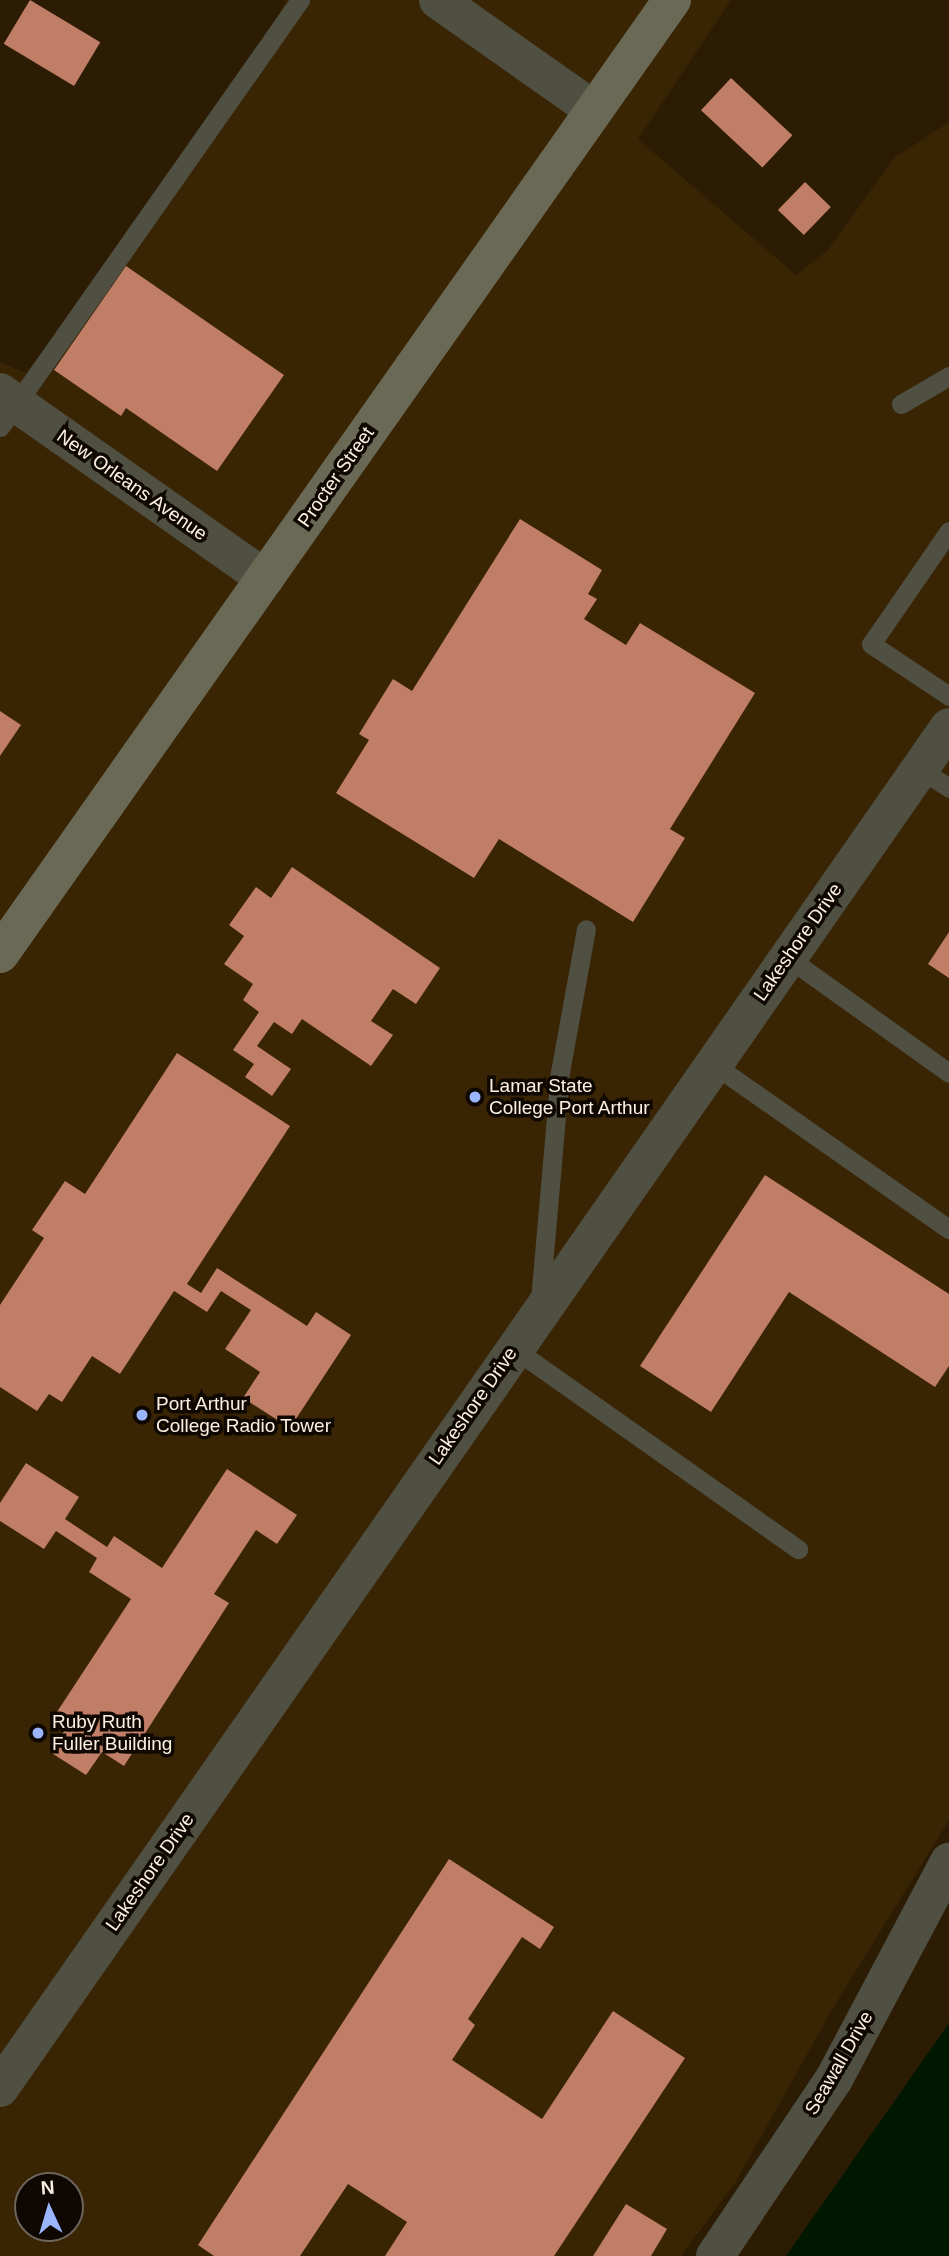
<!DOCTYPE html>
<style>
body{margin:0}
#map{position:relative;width:949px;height:2256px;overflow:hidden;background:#2d1c04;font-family:Arial,sans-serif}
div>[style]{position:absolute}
.built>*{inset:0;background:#392403}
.water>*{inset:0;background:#001800}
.building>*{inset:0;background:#bf7e65;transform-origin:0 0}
.service>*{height:19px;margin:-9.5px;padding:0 9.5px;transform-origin:9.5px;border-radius:9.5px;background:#4f4f42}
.minor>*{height:38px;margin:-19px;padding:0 19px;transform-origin:19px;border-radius:19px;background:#4f4f42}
.tertiary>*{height:38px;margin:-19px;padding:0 19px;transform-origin:19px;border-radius:19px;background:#4f4f42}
.secondary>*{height:38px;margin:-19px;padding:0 19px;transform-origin:19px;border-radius:19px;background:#696955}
.dots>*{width:19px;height:19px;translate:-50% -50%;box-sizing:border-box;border:4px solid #0f0802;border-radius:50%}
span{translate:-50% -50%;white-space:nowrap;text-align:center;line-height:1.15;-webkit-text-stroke:7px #0f0802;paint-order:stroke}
.street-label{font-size:19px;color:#fcf1e2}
.poi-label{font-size:19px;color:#fcf1e2}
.left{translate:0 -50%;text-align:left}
.north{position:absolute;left:14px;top:2172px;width:70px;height:70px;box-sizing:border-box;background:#0f0802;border:2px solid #6e655c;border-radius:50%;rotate:356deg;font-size:19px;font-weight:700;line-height:28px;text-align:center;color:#fcf1e2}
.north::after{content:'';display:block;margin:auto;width:24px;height:32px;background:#9bb5fd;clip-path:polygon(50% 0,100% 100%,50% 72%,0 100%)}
</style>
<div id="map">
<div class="built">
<div style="clip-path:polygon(evenodd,286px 0,731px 0,638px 139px,796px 275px,827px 251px,894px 158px,949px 122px,949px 1820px,833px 2008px,735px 2183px,681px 2256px,0 2256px,0 362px,26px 373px,221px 129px,286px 0,28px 2186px,70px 2186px,70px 2228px,28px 2228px,28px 2186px)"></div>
</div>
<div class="water">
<div style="clip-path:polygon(949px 2023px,949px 2256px,786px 2256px)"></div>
</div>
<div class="building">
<div style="left:30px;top:0;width:82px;height:51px;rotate:31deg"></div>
<div style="left:731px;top:78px;width:84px;height:44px;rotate:43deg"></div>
<div style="left:805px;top:182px;width:36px;height:39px;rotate:44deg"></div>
<div style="clip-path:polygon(126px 266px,284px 375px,217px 471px,126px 408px,121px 416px,54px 370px)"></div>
<div style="clip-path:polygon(520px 519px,602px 570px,588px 594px,597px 599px,584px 619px,626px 645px,640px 623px,755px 693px,670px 829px,685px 838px,633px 922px,499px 839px,474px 878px,336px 793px,369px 740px,359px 734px,393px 679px,412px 691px)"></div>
<div style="clip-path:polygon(0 711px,21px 725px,0 756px)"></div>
<div style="clip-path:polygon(292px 867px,440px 968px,416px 1004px,393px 989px,371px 1021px,393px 1035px,371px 1066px,302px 1019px,292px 1034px,274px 1022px,257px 1046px,291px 1069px,272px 1096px,245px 1077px,254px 1064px,233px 1050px,259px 1012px,243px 1000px,253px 984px,224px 964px,244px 936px,229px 925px,256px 887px,271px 898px)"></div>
<div style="clip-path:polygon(949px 932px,949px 978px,928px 964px)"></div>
<div style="clip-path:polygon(177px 1053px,290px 1126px,187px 1284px,201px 1293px,217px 1268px,307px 1326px,316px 1312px,351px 1335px,290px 1428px,243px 1398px,260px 1372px,225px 1349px,251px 1310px,221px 1291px,207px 1312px,174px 1291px,120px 1374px,92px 1356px,62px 1402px,49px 1394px,37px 1411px,0 1387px,0 1305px,44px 1238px,32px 1230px,65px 1181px,85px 1194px)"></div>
<div style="clip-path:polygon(765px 1175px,949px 1294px,949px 1366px,935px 1387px,789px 1292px,711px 1412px,640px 1366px)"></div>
<div style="clip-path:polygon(26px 1463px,79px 1497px,65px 1519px,107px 1547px,114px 1536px,162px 1568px,227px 1469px,297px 1515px,277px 1544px,256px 1530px,214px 1594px,229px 1603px,124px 1766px,102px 1752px,86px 1775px,50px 1752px,67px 1727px,53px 1718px,131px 1599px,89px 1572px,97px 1558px,56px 1531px,44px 1549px,0 1521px,0 1503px)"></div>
<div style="clip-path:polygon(449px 1859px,554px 1927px,540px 1949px,522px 1937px,468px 2019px,475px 2025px,452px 2060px,542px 2119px,613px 2011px,685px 2058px,554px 2256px,385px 2256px,407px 2222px,348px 2184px,300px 2256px,214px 2256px,198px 2245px)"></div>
<div style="clip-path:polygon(626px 2204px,667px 2229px,651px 2256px,593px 2256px)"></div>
</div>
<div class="service">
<div style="left:901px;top:404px;width:56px;rotate:-30.3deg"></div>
<div style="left:0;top:427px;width:522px;rotate:-54.91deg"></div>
<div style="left:949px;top:531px;width:137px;rotate:124.6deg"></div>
<div style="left:871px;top:644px;width:94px;rotate:33.7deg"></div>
<div style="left:920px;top:769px;width:35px;rotate:33deg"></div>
<div style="left:787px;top:957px;width:199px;rotate:35.6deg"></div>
<div style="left:713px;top:1064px;width:288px;rotate:35deg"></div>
<div style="left:540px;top:1300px;width:229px;rotate:-85deg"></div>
<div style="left:560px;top:1072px;width:145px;rotate:-79.7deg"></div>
<div style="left:513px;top:1348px;width:349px;rotate:35.2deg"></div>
</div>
<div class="minor">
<div style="left:438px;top:0;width:191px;rotate:35.2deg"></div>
<div style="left:0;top:392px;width:324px;rotate:35.1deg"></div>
<div style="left:715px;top:2256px;width:213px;rotate:-56.1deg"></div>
<div style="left:834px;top:2079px;width:246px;rotate:-62.1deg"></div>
</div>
<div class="tertiary">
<div style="left:0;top:2088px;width:1659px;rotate:-55.11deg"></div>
</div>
<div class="secondary">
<div style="left:0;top:954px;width:1167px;rotate:-54.84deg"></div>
</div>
<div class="dots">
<div style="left:475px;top:1097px;background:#9bb5fd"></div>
<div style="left:142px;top:1415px;background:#9bb5fd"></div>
<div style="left:38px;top:1733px;background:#9bb5fd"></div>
</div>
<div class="street-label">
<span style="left:336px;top:477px;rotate:-55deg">Procter Street</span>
<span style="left:132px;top:485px;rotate:35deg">New Orleans Avenue</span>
<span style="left:798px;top:942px;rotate:-55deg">Lakeshore Drive</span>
<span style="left:473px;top:1406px;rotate:-55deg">Lakeshore Drive</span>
<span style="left:150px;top:1872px;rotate:-55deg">Lakeshore Drive</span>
<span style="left:839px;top:2063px;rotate:-60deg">Seawall Drive</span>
</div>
<div class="poi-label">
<span class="left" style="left:489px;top:1097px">Lamar State<br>College Port Arthur</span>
<span class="left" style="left:156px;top:1415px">Port Arthur<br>College Radio Tower</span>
<span class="left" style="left:52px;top:1733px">Ruby Ruth<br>Fuller Building</span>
</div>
<div class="north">N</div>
</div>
